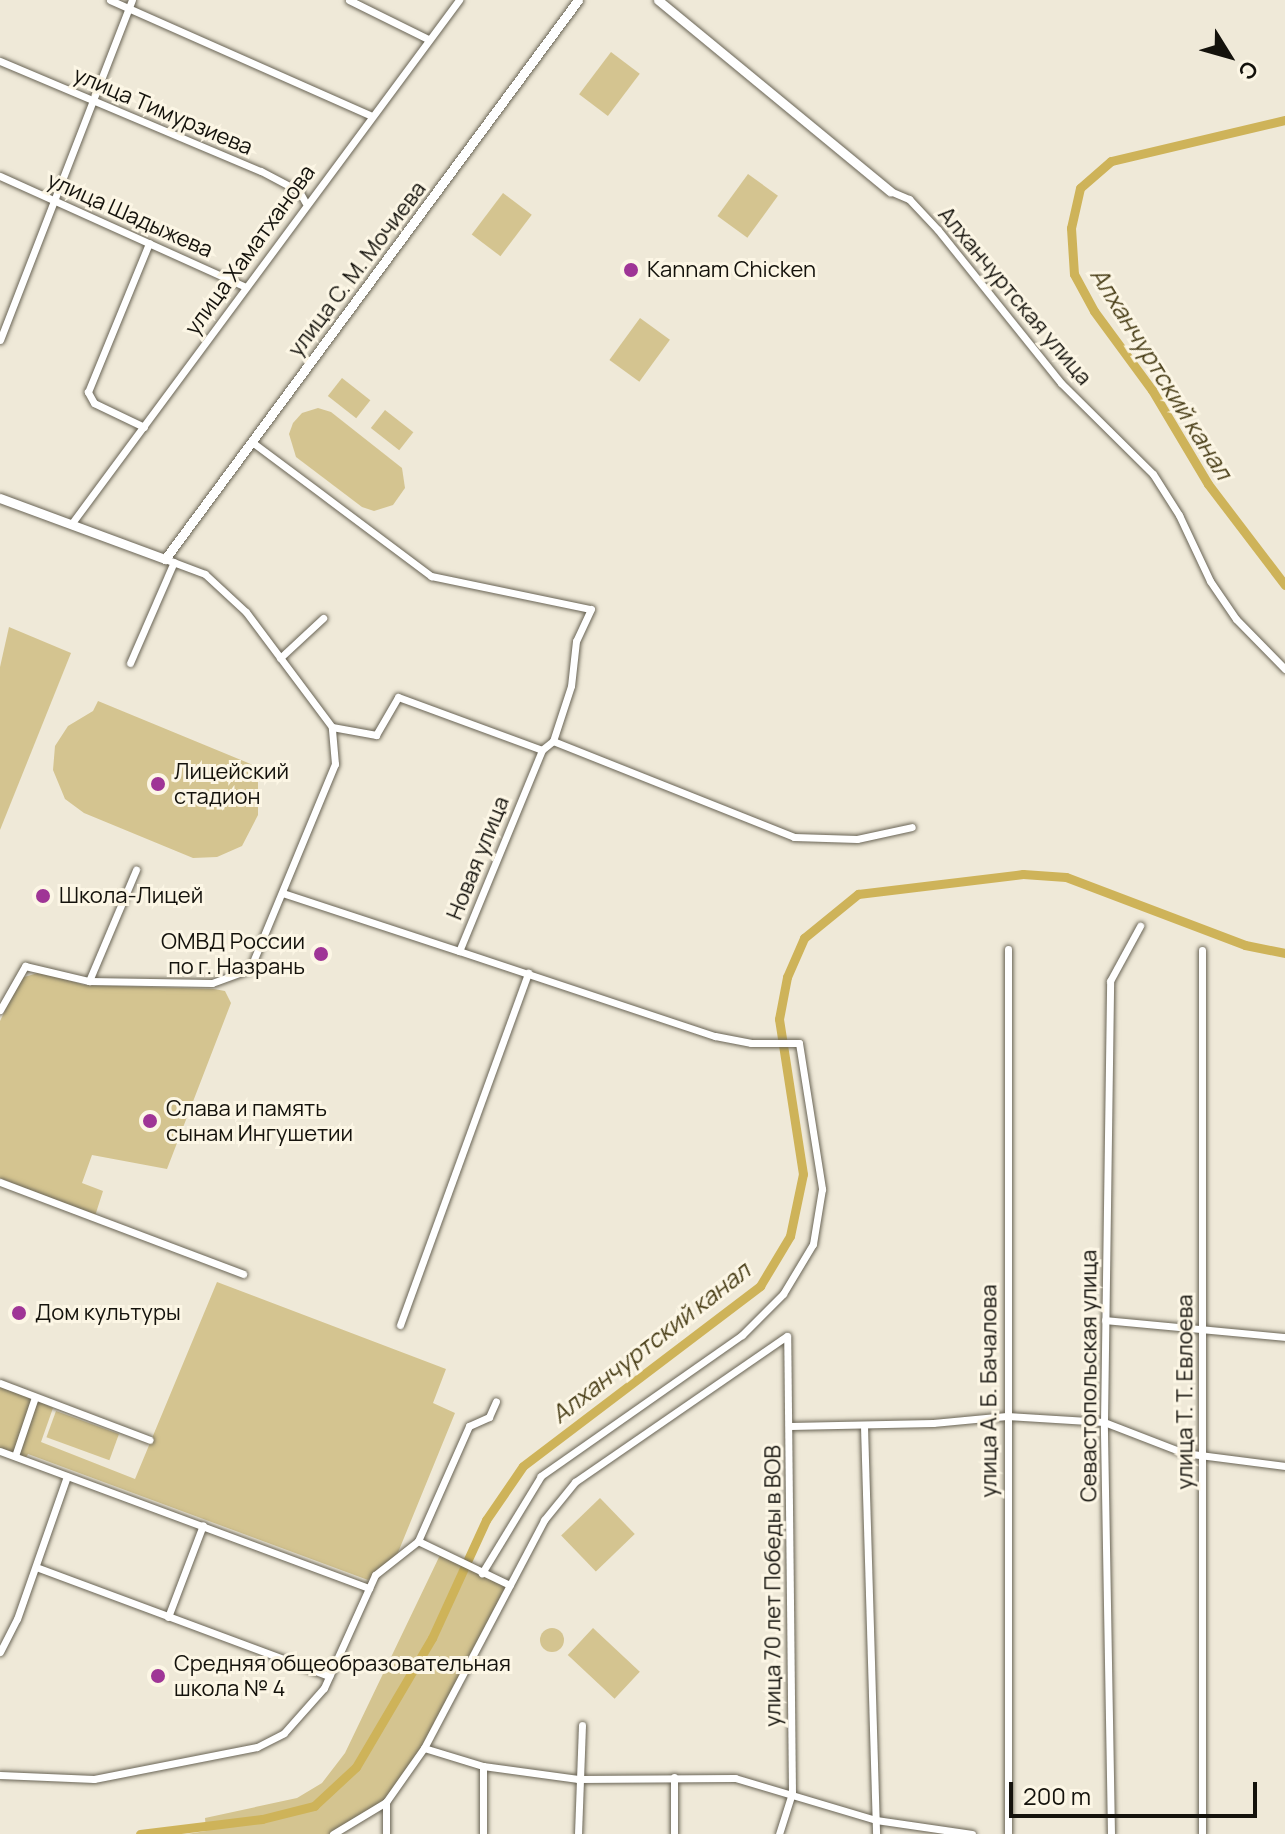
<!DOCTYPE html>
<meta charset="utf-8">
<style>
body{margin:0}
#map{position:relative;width:1285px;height:1834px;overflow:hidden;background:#efe9d8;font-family:Manrope,sans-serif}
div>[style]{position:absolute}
.green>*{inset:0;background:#d4c490;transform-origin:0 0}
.round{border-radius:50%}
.canal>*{height:9px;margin:-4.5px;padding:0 4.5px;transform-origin:4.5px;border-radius:4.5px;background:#ceb359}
.roads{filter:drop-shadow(0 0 2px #696455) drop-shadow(0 0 2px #696455)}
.minor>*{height:7px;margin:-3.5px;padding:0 3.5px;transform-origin:3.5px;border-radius:3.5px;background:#fff}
.tertiary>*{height:9px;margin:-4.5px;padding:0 4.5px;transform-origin:4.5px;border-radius:4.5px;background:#fff}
.dots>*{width:22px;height:22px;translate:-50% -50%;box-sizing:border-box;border:4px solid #fcf6e5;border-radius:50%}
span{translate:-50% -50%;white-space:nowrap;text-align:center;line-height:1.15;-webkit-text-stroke:6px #fcf6e5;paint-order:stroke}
.street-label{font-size:22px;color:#14120c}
.poi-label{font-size:22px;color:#14120c}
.left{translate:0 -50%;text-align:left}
.right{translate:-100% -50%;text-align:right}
.water-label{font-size:24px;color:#493e17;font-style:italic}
.north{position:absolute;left:1189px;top:16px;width:80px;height:80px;-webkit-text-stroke:6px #fcf6e5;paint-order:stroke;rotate:127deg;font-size:22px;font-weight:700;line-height:32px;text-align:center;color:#14120c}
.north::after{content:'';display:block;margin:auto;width:28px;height:36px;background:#14120c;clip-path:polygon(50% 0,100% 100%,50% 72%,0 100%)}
.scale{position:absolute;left:1009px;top:1782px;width:248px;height:36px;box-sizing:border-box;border:4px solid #14120c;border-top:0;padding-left:10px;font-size:24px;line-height:28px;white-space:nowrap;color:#14120c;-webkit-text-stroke:6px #fcf6e5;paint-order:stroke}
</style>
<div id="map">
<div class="green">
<div style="left:611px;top:52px;width:36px;height:53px;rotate:37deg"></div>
<div style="left:748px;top:174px;width:37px;height:52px;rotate:36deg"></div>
<div style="left:503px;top:193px;width:36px;height:52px;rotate:37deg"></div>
<div style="left:640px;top:318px;width:37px;height:52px;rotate:36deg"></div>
<div style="left:342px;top:378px;width:36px;height:23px;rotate:38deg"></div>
<div style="clip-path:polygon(318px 408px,331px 412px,402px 468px,405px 488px,393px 505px,374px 511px,362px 507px,296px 457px,289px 434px,293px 423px,302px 413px)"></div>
<div style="left:385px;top:410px;width:36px;height:23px;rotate:38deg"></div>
<div style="clip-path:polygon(9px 627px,71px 653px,0 830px,0 667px)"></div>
<div style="clip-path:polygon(98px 701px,258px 767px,258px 815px,242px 846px,217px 857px,193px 858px,84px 813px,65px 799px,53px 770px,55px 746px,68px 726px,93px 711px)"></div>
<div style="clip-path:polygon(41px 972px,84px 985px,214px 989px,225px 991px,231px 1003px,167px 1169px,92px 1155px,82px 1183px,103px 1191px,95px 1216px,0 1178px,0 1021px,21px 978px)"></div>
<div style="clip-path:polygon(217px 1282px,446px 1369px,433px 1403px,455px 1413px,397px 1555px,368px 1580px,28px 1454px,25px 1460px,0 1451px,0 1383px,53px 1408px,41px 1442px,135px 1479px)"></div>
<div style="left:56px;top:1411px;width:67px;height:28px;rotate:20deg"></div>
<div style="left:600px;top:1498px;width:50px;height:54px;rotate:46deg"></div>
<div style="clip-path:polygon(441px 1553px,510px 1585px,424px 1748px,386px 1802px,333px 1834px,187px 1834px,206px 1831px,205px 1818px,297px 1798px,322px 1783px,345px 1753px)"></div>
<div style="left:593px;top:1628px;width:64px;height:37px;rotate:43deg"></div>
<div class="round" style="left:540px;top:1628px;width:24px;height:24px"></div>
</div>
<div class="canal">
<div style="left:1285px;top:120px;width:179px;rotate:166.7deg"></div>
<div style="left:1111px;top:161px;width:41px;rotate:138.9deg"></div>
<div style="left:1080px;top:188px;width:41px;rotate:102.7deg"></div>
<div style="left:1071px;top:228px;width:46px;rotate:86.3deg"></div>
<div style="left:1074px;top:274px;width:42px;rotate:61.6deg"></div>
<div style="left:1094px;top:311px;width:98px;rotate:53.7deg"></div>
<div style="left:1152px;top:390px;width:109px;rotate:59.2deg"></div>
<div style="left:1208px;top:484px;width:127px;rotate:52.7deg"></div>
<div style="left:140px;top:1834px;width:123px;rotate:-7deg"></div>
<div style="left:262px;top:1819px;width:54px;rotate:-14deg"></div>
<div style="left:314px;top:1806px;width:57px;rotate:-42.9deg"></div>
<div style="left:356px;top:1767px;width:150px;rotate:-59.5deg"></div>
<div style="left:432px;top:1638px;width:130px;rotate:-65.4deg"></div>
<div style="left:486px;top:1520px;width:65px;rotate:-55.6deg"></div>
<div style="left:523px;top:1466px;width:298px;rotate:-37.2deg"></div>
<div style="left:760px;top:1286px;width:58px;rotate:-59deg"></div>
<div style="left:790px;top:1236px;width:63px;rotate:-78.2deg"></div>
<div style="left:803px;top:1174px;width:157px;rotate:-98.8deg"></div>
<div style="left:779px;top:1019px;width:43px;rotate:-79.2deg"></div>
<div style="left:787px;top:977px;width:43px;rotate:-66.4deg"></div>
<div style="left:804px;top:938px;width:70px;rotate:-39.2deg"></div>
<div style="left:858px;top:894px;width:166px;rotate:-6.9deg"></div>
<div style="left:1023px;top:874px;width:43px;rotate:4deg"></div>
<div style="left:1066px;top:877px;width:191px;rotate:20.8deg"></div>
<div style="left:1245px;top:945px;width:41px;rotate:11.3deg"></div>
</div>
<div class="roads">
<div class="minor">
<div style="left:110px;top:0;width:284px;rotate:23.9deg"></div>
<div style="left:349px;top:0;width:88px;rotate:26.3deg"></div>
<div style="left:0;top:61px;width:283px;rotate:22.9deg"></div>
<div style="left:261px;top:171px;width:43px;rotate:27.8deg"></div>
<div style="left:299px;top:191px;width:13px;rotate:61deg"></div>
<div style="left:0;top:176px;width:270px;rotate:24.3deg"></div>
<div style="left:890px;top:191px;width:21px;rotate:23deg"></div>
<div style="left:909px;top:199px;width:42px;rotate:46.9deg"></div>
<div style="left:938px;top:230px;width:196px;rotate:51.2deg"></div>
<div style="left:1061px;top:383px;width:129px;rotate:44.7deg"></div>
<div style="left:1153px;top:474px;width:49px;rotate:57.6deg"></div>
<div style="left:1179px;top:515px;width:73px;rotate:64.8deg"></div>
<div style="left:1210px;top:581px;width:46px;rotate:55.6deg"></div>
<div style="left:1236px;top:619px;width:70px;rotate:45.6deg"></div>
<div style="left:0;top:340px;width:365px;rotate:-68.8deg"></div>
<div style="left:144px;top:427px;width:55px;rotate:-154.4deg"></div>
<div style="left:94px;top:403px;width:13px;rotate:-119deg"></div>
<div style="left:88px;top:392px;width:161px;rotate:-67.7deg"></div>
<div style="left:252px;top:442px;width:224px;rotate:36.8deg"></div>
<div style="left:431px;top:576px;width:163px;rotate:11.7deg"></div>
<div style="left:591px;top:609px;width:35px;rotate:115deg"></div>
<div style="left:576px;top:641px;width:45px;rotate:96.3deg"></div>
<div style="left:571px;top:686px;width:58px;rotate:108.1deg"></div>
<div style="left:553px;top:741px;width:14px;rotate:141deg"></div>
<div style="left:542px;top:750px;width:217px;rotate:112.4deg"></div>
<div style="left:459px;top:951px;width:185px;rotate:-161.8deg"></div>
<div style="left:72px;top:523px;width:651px;rotate:-53.5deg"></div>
<div style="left:280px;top:658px;width:59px;rotate:-42.9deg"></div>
<div style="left:130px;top:663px;width:110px;rotate:-66.5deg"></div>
<div style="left:332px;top:727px;width:45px;rotate:10.3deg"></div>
<div style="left:376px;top:735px;width:44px;rotate:-59.9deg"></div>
<div style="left:398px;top:697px;width:153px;rotate:20.2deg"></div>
<div style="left:553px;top:741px;width:259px;rotate:21.7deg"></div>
<div style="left:794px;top:837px;width:63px;rotate:1.8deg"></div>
<div style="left:857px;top:839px;width:56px;rotate:-12.3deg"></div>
<div style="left:1202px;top:950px;width:884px;rotate:90deg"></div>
<div style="left:459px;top:951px;width:270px;rotate:18.4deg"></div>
<div style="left:715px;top:1036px;width:37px;rotate:11deg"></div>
<div style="left:751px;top:1043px;width:48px"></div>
<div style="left:799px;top:1043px;width:148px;rotate:81deg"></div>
<div style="left:822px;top:1189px;width:56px;rotate:99.3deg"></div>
<div style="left:813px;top:1244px;width:58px;rotate:121deg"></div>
<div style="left:783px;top:1294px;width:58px;rotate:135deg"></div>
<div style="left:742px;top:1335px;width:246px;rotate:145deg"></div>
<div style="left:541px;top:1476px;width:114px;rotate:121.3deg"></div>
<div style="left:89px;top:981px;width:121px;rotate:-67.1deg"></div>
<div style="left:0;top:1010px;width:51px;rotate:-60.4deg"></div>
<div style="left:25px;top:966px;width:66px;rotate:13.2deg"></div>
<div style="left:89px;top:981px;width:123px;rotate:0.9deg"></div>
<div style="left:212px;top:983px;width:40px;rotate:-20.2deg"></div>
<div style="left:250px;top:969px;width:222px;rotate:-67.5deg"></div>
<div style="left:335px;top:764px;width:37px;rotate:-95deg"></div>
<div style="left:332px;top:727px;width:144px;rotate:-126.8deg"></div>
<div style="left:246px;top:612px;width:56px;rotate:-137.2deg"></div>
<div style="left:205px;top:574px;width:43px;rotate:-159.4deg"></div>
<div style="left:0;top:1182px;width:260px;rotate:20.7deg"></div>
<div style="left:1105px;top:1320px;width:181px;rotate:5.4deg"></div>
<div style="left:400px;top:1325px;width:375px;rotate:-70deg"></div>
<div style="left:0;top:1383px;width:160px;rotate:20.8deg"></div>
<div style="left:790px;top:1426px;width:143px;rotate:-1.2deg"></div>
<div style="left:933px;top:1423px;width:74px;rotate:-5.4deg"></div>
<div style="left:1007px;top:1416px;width:97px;rotate:3.5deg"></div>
<div style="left:1104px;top:1422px;width:86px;rotate:21.2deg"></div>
<div style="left:1184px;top:1453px;width:102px;rotate:7.3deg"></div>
<div style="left:864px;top:1426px;width:408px;rotate:88.3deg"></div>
<div style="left:0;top:1451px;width:394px;rotate:20.4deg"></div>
<div style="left:15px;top:1456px;width:62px;rotate:-71.3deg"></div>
<div style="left:418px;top:1541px;width:102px;rotate:25.6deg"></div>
<div style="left:36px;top:1567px;width:313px;rotate:20.4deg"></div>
<div style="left:168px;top:1617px;width:98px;rotate:-69.2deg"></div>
<div style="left:0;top:1652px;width:37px;rotate:-63deg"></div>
<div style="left:17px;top:1619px;width:151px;rotate:-70.7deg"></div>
<div style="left:424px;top:1748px;width:62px;rotate:17deg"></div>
<div style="left:483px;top:1766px;width:96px;rotate:7.8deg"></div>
<div style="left:578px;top:1779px;width:157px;rotate:-0.4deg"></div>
<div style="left:735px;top:1778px;width:147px;rotate:16.6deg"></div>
<div style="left:876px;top:1820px;width:97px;rotate:8.3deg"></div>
<div style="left:0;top:1775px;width:94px;rotate:2.4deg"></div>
<div style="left:94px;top:1779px;width:166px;rotate:-11.1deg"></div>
<div style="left:257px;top:1747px;width:30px;rotate:-27deg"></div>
<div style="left:284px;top:1733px;width:60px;rotate:-48.4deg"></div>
<div style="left:324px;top:1688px;width:124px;rotate:-65.7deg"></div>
<div style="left:375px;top:1575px;width:55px;rotate:-38.3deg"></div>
<div style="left:418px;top:1541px;width:126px;rotate:-66.1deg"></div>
<div style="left:469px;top:1426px;width:22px;rotate:-24deg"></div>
<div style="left:489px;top:1417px;width:17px;rotate:-66deg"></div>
<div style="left:674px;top:1777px;width:57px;rotate:90deg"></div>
<div style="left:386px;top:1802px;width:32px;rotate:90deg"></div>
<div style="left:333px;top:1834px;width:62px;rotate:-31.1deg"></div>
<div style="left:386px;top:1802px;width:66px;rotate:-54.9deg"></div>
<div style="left:424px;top:1748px;width:258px;rotate:-62.2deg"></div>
<div style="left:544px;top:1520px;width:49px;rotate:-50.8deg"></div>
<div style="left:575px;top:1482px;width:257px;rotate:-34.6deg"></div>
<div style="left:483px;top:1834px;width:68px;rotate:-90deg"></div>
<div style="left:578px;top:1834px;width:109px;rotate:-87.9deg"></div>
<div style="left:779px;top:1834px;width:43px;rotate:-72.4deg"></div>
<div style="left:792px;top:1793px;width:457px;rotate:-90.6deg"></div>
<div style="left:1008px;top:1834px;width:885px;rotate:-90deg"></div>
<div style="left:1111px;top:1834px;width:412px;rotate:-91deg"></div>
<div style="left:1104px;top:1422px;width:441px;rotate:-89.2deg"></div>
<div style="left:1110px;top:981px;width:63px;rotate:-61.4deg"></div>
</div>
<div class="tertiary">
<div style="left:658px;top:0;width:301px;rotate:39.5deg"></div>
<div style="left:0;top:498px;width:176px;rotate:20.3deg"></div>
<div style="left:165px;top:559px;width:695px;rotate:-53.54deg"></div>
</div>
</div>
<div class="dots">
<div style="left:631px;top:270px;background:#9f3596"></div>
<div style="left:158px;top:784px;background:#9f3596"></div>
<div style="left:43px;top:896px;background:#9f3596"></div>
<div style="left:321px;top:954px;background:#9f3596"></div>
<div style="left:150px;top:1121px;background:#9f3596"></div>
<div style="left:19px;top:1313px;background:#9f3596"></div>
<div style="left:158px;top:1676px;background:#9f3596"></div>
</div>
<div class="street-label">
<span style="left:163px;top:111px;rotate:23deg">улица Тимурзиева</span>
<span style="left:130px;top:215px;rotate:24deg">улица Шадыжева</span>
<span style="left:250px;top:250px;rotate:-54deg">улица Хаматханова</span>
<span style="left:357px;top:269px;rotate:-53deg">улица С. М. Мочиева</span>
<span style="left:1015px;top:296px;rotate:50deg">Алханчуртская улица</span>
<span style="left:478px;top:858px;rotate:-68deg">Новая улица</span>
<span style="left:1089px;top:1376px;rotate:-90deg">Севастопольская улица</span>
<span style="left:989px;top:1391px;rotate:-90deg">улица А. Б. Бачалова</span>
<span style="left:1185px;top:1392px;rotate:-90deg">улица Т. Т. Евлоева</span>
<span style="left:773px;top:1586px;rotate:-90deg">улица 70 лет Победы в ВОВ</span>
</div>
<div class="poi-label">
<span class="left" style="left:647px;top:270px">Kannam Chicken</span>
<span class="left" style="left:174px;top:784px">Лицейский<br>стадион</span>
<span class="left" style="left:59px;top:896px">Школа-Лицей</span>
<span class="right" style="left:305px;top:954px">ОМВД России<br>по г. Назрань</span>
<span class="left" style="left:166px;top:1121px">Слава и память<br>сынам Ингушетии</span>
<span class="left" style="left:35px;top:1313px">Дом культуры</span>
<span class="left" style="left:174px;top:1676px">Средняя общеобразовательная<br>школа № 4</span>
</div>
<div class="water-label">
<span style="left:1162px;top:373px;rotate:58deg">Алханчуртский канал</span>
<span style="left:650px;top:1342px;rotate:-38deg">Алханчуртский канал</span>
</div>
<div class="north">С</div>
<div class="scale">200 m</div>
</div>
